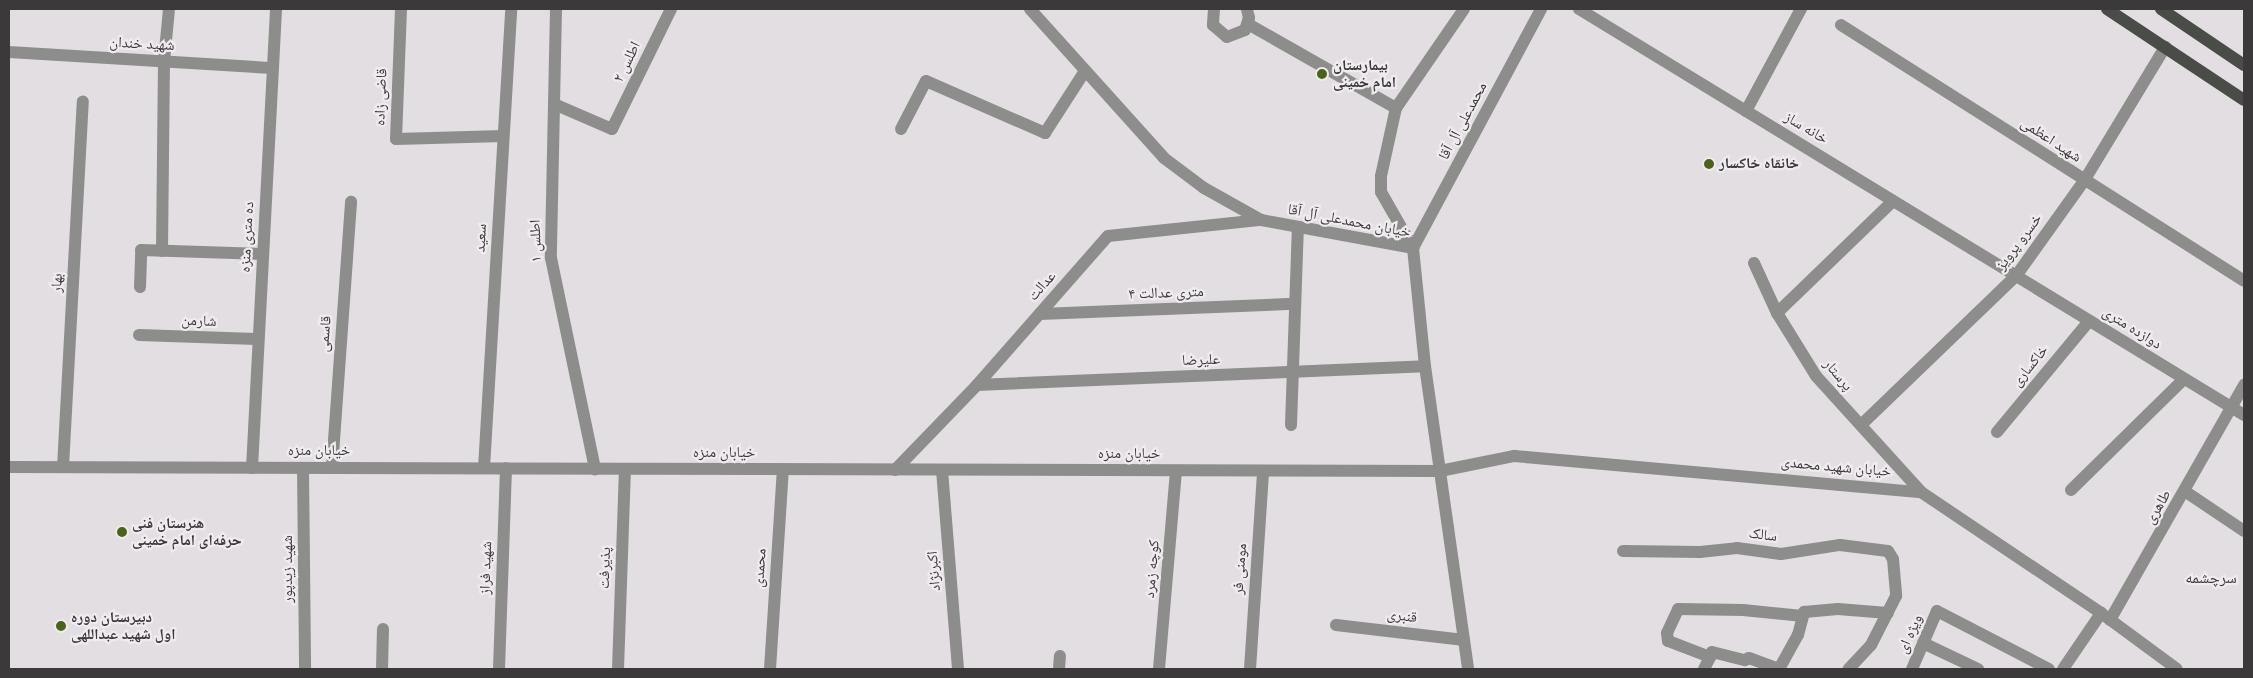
<!DOCTYPE html>
<meta charset="utf-8">
<style>
body{margin:0}
#map{position:relative;width:2253px;height:678px;overflow:hidden;background:#e3dee2;font-family:"Roboto Serif","Noto Naskh Arabic",serif}
div>[style]{position:absolute}
.minor>*{height:12px;margin:-6px;padding:0 6px;transform-origin:6px;border-radius:6px;background:#8d8e8c}
.major>*{height:12px;margin:-6px;padding:0 6px;transform-origin:6px;border-radius:6px;background:#4a4c48}
.dots>*{width:14px;height:14px;translate:-50% -50%;box-sizing:border-box;border:2px solid #f0ebef;border-radius:50%}
span{translate:-50% -50%;white-space:nowrap;text-align:center;line-height:1.15;-webkit-text-stroke:4.5px #f0ebef;paint-order:stroke}
.street-label{font-size:15px;color:#3b393a}
.poi-label{font-size:15px;color:#3b393a;font-weight:700}
.left{translate:0 -50%;text-align:left}
.neighbourhood-label{font-size:16px;color:#3b393a}
.frame{position:absolute;inset:0;border:10px solid #3b393a;pointer-events:none}
</style>
<div id="map">
<div class="minor">
<div style="left:401px;top:9px;width:130px;rotate:92.2deg"></div>
<div style="left:396px;top:139px;width:107px;rotate:-1.6deg"></div>
<div style="left:556px;top:9px;width:249px;rotate:91.2deg"></div>
<div style="left:551px;top:258px;width:216px;rotate:78.2deg"></div>
<div style="left:1030px;top:9px;width:200px;rotate:48deg"></div>
<div style="left:1164px;top:158px;width:50px;rotate:36.9deg"></div>
<div style="left:1204px;top:188px;width:65px;rotate:29.3deg"></div>
<div style="left:1261px;top:220px;width:155px;rotate:10.4deg"></div>
<div style="left:1413px;top:248px;width:119px;rotate:84.2deg"></div>
<div style="left:1425px;top:366px;width:306px;rotate:81.9deg"></div>
<div style="left:1214px;top:9px;width:16px;rotate:94deg"></div>
<div style="left:1213px;top:25px;width:18px;rotate:41deg"></div>
<div style="left:1227px;top:37px;width:19px;rotate:-21deg"></div>
<div style="left:1245px;top:30px;width:13px;rotate:-72deg"></div>
<div style="left:1249px;top:18px;width:9px;rotate:-103deg"></div>
<div style="left:1579px;top:9px;width:779px;rotate:31.41deg"></div>
<div style="left:1248px;top:24px;width:170px;rotate:29.6deg"></div>
<div style="left:1841px;top:25px;width:477px;rotate:32.4deg"></div>
<div style="left:9px;top:52px;width:264px;rotate:3.5deg"></div>
<div style="left:554px;top:104px;width:63px;rotate:23.3deg"></div>
<div style="left:612px;top:129px;width:134px;rotate:-63.8deg"></div>
<div style="left:1746px;top:111px;width:116px;rotate:-61.7deg"></div>
<div style="left:901px;top:129px;width:54px;rotate:-62.5deg"></div>
<div style="left:926px;top:81px;width:130px;rotate:23.6deg"></div>
<div style="left:1045px;top:133px;width:74px;rotate:-57.2deg"></div>
<div style="left:1413px;top:248px;width:271px;rotate:-61.8deg"></div>
<div style="left:1413px;top:248px;width:64px;rotate:-119.7deg"></div>
<div style="left:1381px;top:192px;width:16px;rotate:-90deg"></div>
<div style="left:1381px;top:176px;width:70px;rotate:-77.6deg"></div>
<div style="left:1396px;top:108px;width:120px;rotate:-55.5deg"></div>
<div style="left:162px;top:251px;width:190px;rotate:-89.4deg"></div>
<div style="left:164px;top:61px;width:52px;rotate:-84.5deg"></div>
<div style="left:1754px;top:263px;width:55px;rotate:65.3deg"></div>
<div style="left:1777px;top:313px;width:74px;rotate:58.2deg"></div>
<div style="left:1816px;top:376px;width:156px;rotate:47.8deg"></div>
<div style="left:140px;top:287px;width:37px;rotate:-88deg"></div>
<div style="left:141px;top:250px;width:122px;rotate:1.9deg"></div>
<div style="left:1777px;top:313px;width:161px;rotate:-44deg"></div>
<div style="left:1040px;top:314px;width:254px;rotate:-2.3deg"></div>
<div style="left:139px;top:335px;width:119px;rotate:1.9deg"></div>
<div style="left:977px;top:385px;width:448px;rotate:-2.4deg"></div>
<div style="left:1291px;top:425px;width:198px;rotate:-88deg"></div>
<div style="left:1861px;top:425px;width:215px;rotate:-43.9deg"></div>
<div style="left:2016px;top:276px;width:117px;rotate:-54.4deg"></div>
<div style="left:2084px;top:181px;width:157px;rotate:-58.8deg"></div>
<div style="left:1997px;top:432px;width:144px;rotate:-50.3deg"></div>
<div style="left:9px;top:467px;width:1431px;rotate:0.16deg"></div>
<div style="left:1440px;top:471px;width:76px;rotate:-11.5deg"></div>
<div style="left:1514px;top:456px;width:409px;rotate:5.1deg"></div>
<div style="left:1921px;top:492px;width:217px;rotate:33.9deg"></div>
<div style="left:2101px;top:613px;width:94px;rotate:36.4deg"></div>
<div style="left:63px;top:467px;width:366px;rotate:-86.9deg"></div>
<div style="left:252px;top:468px;width:460px;rotate:-87deg"></div>
<div style="left:303px;top:468px;width:201px;rotate:89.4deg"></div>
<div style="left:332px;top:468px;width:267px;rotate:-85.9deg"></div>
<div style="left:484px;top:468px;width:460px;rotate:-86.6deg"></div>
<div style="left:895px;top:470px;width:118px;rotate:-46deg"></div>
<div style="left:977px;top:385px;width:198px;rotate:-48.7deg"></div>
<div style="left:1108px;top:236px;width:154px;rotate:-6deg"></div>
<div style="left:942px;top:470px;width:200px;rotate:85.4deg"></div>
<div style="left:2071px;top:490px;width:158px;rotate:-44.5deg"></div>
<div style="left:2186px;top:492px;width:70px;rotate:33.9deg"></div>
<div style="left:1623px;top:551px;width:77px;rotate:0.7deg"></div>
<div style="left:1700px;top:552px;width:37px;rotate:-6deg"></div>
<div style="left:1737px;top:548px;width:44px;rotate:7.8deg"></div>
<div style="left:1781px;top:554px;width:60px;rotate:-8.7deg"></div>
<div style="left:1840px;top:545px;width:48px;rotate:7.1deg"></div>
<div style="left:1888px;top:551px;width:9px;rotate:58deg"></div>
<div style="left:1893px;top:559px;width:37px;rotate:85deg"></div>
<div style="left:1896px;top:596px;width:55px;rotate:117deg"></div>
<div style="left:1871px;top:645px;width:33px;rotate:133deg"></div>
<div style="left:2110px;top:620px;width:271px;rotate:-60.3deg"></div>
<div style="left:1336px;top:625px;width:129px;rotate:6.7deg"></div>
<div style="left:1923px;top:643px;width:61px;rotate:25.3deg"></div>
<div style="left:1710px;top:657px;width:5px;rotate:-68deg"></div>
<div style="left:1712px;top:652px;width:34px;rotate:14deg"></div>
<div style="left:1745px;top:660px;width:4px;rotate:-27deg"></div>
<div style="left:1749px;top:658px;width:32px;rotate:20deg"></div>
<div style="left:1779px;top:669px;width:39px;rotate:-61deg"></div>
<div style="left:1798px;top:635px;width:24px;rotate:-75deg"></div>
<div style="left:1804px;top:612px;width:34px;rotate:-5deg"></div>
<div style="left:1838px;top:609px;width:50px;rotate:4.6deg"></div>
<div style="left:382px;top:669px;width:40px;rotate:-88.6deg"></div>
<div style="left:499px;top:669px;width:201px;rotate:-88deg"></div>
<div style="left:618px;top:669px;width:200px;rotate:-88deg"></div>
<div style="left:770px;top:669px;width:200px;rotate:-86.3deg"></div>
<div style="left:1059px;top:669px;width:13px;rotate:-86deg"></div>
<div style="left:1159px;top:669px;width:199px;rotate:-85.1deg"></div>
<div style="left:1250px;top:669px;width:198px;rotate:-86.2deg"></div>
<div style="left:1704px;top:669px;width:13px;rotate:-63deg"></div>
<div style="left:1710px;top:657px;width:45px;rotate:-159.1deg"></div>
<div style="left:1668px;top:641px;width:8px;rotate:-97deg"></div>
<div style="left:1667px;top:633px;width:26px;rotate:-65deg"></div>
<div style="left:1678px;top:609px;width:65px;rotate:0.9deg"></div>
<div style="left:1743px;top:610px;width:60px;rotate:5.7deg"></div>
<div style="left:1912px;top:669px;width:63px;rotate:-66.7deg"></div>
<div style="left:1937px;top:611px;width:126px;rotate:27.4deg"></div>
<div style="left:2063px;top:669px;width:68px;rotate:-55.8deg"></div>
</div>
<div class="major">
<div style="left:2107px;top:9px;width:164px;rotate:33.6deg"></div>
<div style="left:2161px;top:9px;width:100px;rotate:34deg"></div>
</div>
<div class="dots">
<div style="left:1322px;top:74px;background:#486517"></div>
<div style="left:1709px;top:164px;background:#486517"></div>
<div style="left:122px;top:532px;background:#486517"></div>
<div style="left:61px;top:626px;background:#486517"></div>
</div>
<div class="street-label">
<span style="left:142px;top:44px;rotate:3deg">شهید خندان</span>
<span style="left:627px;top:62px;rotate:-64deg">اطلس ۲</span>
<span style="left:381px;top:97px;rotate:-88deg">قاضی زاده</span>
<span style="left:1463px;top:121px;rotate:-62deg">محمدعلی آل آقا</span>
<span style="left:1806px;top:128px;rotate:31deg">خانه ساز</span>
<span style="left:2051px;top:140px;rotate:33deg">شهید اعظمی</span>
<span style="left:1349px;top:221px;rotate:11deg">خیابان محمدعلی آل آقا</span>
<span style="left:247px;top:237px;rotate:-87deg">ده متری منزه</span>
<span style="left:481px;top:238px;rotate:-87deg">سعید</span>
<span style="left:536px;top:241px;rotate:-92deg">اطلس ۱</span>
<span style="left:2019px;top:242px;rotate:-53deg">خسرو پرویز</span>
<span style="left:57px;top:283px;rotate:-87deg">بهار</span>
<span style="left:1042px;top:286px;rotate:-49deg">عدالت</span>
<span style="left:1166px;top:293px;rotate:-2deg">۴ متری عدالت</span>
<span style="left:199px;top:321px;rotate:2deg">شارمن</span>
<span style="left:2132px;top:328px;rotate:32deg">دوازده متری</span>
<span style="left:325px;top:334px;rotate:-86deg">قاسمی</span>
<span style="left:1201px;top:360px;rotate:-2deg">علیرضا</span>
<span style="left:2030px;top:366px;rotate:-51deg">خاکساری</span>
<span style="left:1838px;top:375px;rotate:50deg">پرستار</span>
<span style="left:319px;top:451px">خیابان منزه</span>
<span style="left:724px;top:453px">خیابان منزه</span>
<span style="left:1129px;top:454px">خیابان منزه</span>
<span style="left:1836px;top:467px;rotate:5deg">خیابان شهید محمدی</span>
<span style="left:2158px;top:507px;rotate:-59deg">طاهری</span>
<span style="left:1763px;top:535px;rotate:7deg">سالک</span>
<span style="left:486px;top:568px;rotate:-88deg">شهید فراز</span>
<span style="left:605px;top:568px;rotate:-88deg">پذیرفت</span>
<span style="left:760px;top:568px;rotate:-86deg">محمدی</span>
<span style="left:288px;top:569px;rotate:-90deg">شهید زیدپور</span>
<span style="left:1152px;top:569px;rotate:-85deg">کوچه زمرد</span>
<span style="left:1240px;top:569px;rotate:-86deg">مومنی فر</span>
<span style="left:934px;top:571px;rotate:-95deg">اکبرنژاد</span>
<span style="left:1402px;top:616px;rotate:7deg">قنبری</span>
<span style="left:1910px;top:634px;rotate:-66deg">ویژه ای</span>
</div>
<div class="poi-label">
<span class="left" style="left:1333px;top:74px">بیمارستان<br>امام خمینی</span>
<span class="left" style="left:1719px;top:164px">خانقاه خاکسار</span>
<span class="left" style="left:132px;top:532px">هنرستان فنی<br>حرفه‌ای امام خمینی</span>
<span class="left" style="left:71px;top:626px">دبیرستان دوره<br>اول شهید عبداللهی</span>
</div>
<div class="neighbourhood-label">
<span style="left:2211px;top:578px">سرچشمه</span>
</div>
<div class="frame"></div>
</div>
